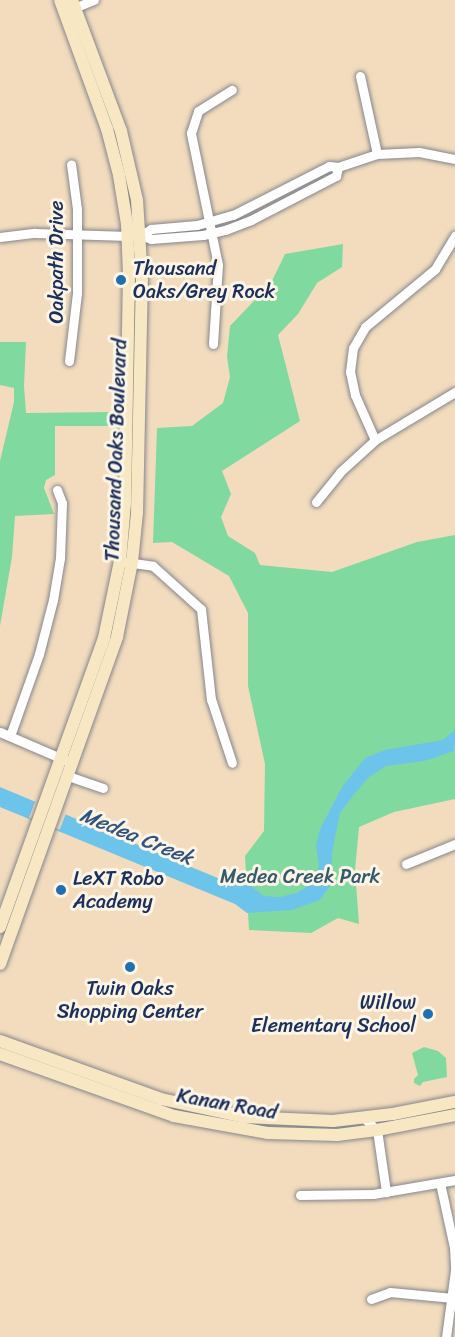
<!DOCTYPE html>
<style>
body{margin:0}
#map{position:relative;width:455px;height:1337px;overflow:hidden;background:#f2dcbd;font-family:Sriracha,sans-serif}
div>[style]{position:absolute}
.green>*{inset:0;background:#80d99e}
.water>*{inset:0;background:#6dc4ea}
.pier>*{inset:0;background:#f2dcbd;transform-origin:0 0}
.roads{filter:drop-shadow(0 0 2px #86868e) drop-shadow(0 0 2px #86868e)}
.street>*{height:9px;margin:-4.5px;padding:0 4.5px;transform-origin:4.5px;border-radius:4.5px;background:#fff}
.secondary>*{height:12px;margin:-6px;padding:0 6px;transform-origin:6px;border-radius:6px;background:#f7e8c3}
.dots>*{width:16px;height:16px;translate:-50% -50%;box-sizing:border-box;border:3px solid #fcf5e5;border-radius:50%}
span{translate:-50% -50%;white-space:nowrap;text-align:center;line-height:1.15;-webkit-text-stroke:6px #fcf5e5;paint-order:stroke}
.street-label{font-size:20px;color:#1b2f5e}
.poi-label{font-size:20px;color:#1b2f5e}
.left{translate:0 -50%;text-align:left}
.right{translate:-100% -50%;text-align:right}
.park-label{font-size:20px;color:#345a6e}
.water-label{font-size:21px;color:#305481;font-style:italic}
</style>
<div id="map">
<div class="green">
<div style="clip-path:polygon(343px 244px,342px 267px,317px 283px,298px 314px,278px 335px,300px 421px,222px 471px,231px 494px,221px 517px,228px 536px,255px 553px,260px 565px,332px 572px,417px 542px,455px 535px,455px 799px,394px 812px,359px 827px,355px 870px,359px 924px,338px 918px,311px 933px,249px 930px,245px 856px,264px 831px,265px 764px,248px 686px,248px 613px,229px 576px,172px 542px,153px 543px,157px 428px,192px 426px,223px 403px,230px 377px,227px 357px,230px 326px,271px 283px,285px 254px)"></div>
<div style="clip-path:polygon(0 342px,26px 342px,24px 386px,26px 413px,112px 412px,114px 426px,55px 426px,55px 475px,46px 480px,44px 488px,54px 514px,15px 516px,12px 557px,0 626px,0 461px,14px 402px,14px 388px,0 385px)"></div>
<div style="clip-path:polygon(424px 1047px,438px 1051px,446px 1058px,447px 1077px,423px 1082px,420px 1086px,414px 1083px,414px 1079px,418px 1075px,412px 1053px)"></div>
</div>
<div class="water">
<div style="clip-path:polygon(455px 730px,454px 751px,424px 761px,386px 766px,369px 777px,356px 792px,340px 813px,332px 853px,332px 883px,320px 900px,292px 910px,247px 913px,235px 904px,0 807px,0 787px,220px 879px,251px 886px,264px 896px,280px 897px,297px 893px,311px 884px,319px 866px,316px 845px,320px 829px,342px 787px,365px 758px,385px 750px,443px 740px)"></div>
</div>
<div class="pier">
<div style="left:35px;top:802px;width:33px;height:17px;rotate:21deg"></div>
</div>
<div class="roads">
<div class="street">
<div style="left:69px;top:10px;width:27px;rotate:-22deg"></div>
<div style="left:360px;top:76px;width:80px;rotate:77.7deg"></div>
<div style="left:141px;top:235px;width:11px;rotate:22deg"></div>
<div style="left:151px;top:239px;width:52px;rotate:-4.4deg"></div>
<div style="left:203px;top:235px;width:23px;rotate:-13deg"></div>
<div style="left:225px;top:230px;width:28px;rotate:-21deg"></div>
<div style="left:251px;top:220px;width:96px;rotate:-27.4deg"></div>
<div style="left:336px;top:176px;width:9px;rotate:-77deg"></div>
<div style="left:0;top:237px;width:35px;rotate:-7deg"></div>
<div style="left:35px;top:233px;width:93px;rotate:1.8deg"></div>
<div style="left:128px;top:236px;width:13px;rotate:-4deg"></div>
<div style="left:141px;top:235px;width:12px;rotate:-31deg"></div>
<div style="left:151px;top:229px;width:46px;rotate:-5deg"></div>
<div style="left:197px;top:225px;width:37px;rotate:-16deg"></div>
<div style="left:233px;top:215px;width:108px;rotate:-27deg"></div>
<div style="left:329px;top:166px;width:9px;rotate:6deg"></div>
<div style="left:338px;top:167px;width:41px;rotate:-18.4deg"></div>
<div style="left:377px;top:154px;width:42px;rotate:-2.7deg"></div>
<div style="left:419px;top:152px;width:37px;rotate:11deg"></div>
<div style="left:213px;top:344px;width:79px;rotate:-86.4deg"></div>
<div style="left:218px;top:265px;width:135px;rotate:-101.6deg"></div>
<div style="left:191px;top:133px;width:23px;rotate:-72deg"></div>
<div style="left:198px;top:111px;width:40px;rotate:-32deg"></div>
<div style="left:69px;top:361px;width:68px;rotate:-83.3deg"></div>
<div style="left:77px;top:293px;width:84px;rotate:-90deg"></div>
<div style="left:77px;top:209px;width:45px;rotate:-97.6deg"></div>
<div style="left:375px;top:440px;width:49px;rotate:-114deg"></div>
<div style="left:355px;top:395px;width:24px;rotate:-102deg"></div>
<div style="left:350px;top:372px;width:24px;rotate:-83deg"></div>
<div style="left:353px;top:348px;width:24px;rotate:-60deg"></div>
<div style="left:365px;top:327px;width:91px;rotate:-39.6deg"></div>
<div style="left:435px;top:269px;width:39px;rotate:-59deg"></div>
<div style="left:316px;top:502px;width:38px;rotate:-51deg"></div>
<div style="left:340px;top:472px;width:47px;rotate:-42.4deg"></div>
<div style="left:375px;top:440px;width:93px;rotate:-31deg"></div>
<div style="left:126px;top:562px;width:27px;rotate:8deg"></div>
<div style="left:153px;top:566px;width:64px;rotate:41.9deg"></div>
<div style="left:201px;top:609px;width:91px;rotate:83.7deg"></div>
<div style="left:211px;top:699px;width:67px;rotate:71.8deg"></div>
<div style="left:0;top:732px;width:71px;rotate:23.3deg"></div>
<div style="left:10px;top:736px;width:87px;rotate:-70.5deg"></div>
<div style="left:39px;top:654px;width:56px;rotate:-75.5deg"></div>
<div style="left:53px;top:600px;width:43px;rotate:-80.5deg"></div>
<div style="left:60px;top:558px;width:55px;rotate:-87.9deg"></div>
<div style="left:62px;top:503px;width:14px;rotate:-111deg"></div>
<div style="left:68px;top:776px;width:37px;rotate:19deg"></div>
<div style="left:406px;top:864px;width:53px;rotate:-22.2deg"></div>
<div style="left:364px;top:1118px;width:18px;rotate:43deg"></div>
<div style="left:377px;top:1130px;width:63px;rotate:81.7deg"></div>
<div style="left:440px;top:1183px;width:66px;rotate:77.7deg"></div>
<div style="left:454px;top:1247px;width:22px;rotate:87deg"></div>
<div style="left:300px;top:1195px;width:73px;rotate:-0.8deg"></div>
<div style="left:373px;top:1194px;width:83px;rotate:-9.7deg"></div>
<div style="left:371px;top:1299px;width:20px;rotate:-20deg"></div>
<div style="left:390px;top:1292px;width:63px;rotate:5.4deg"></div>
<div style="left:446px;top:1337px;width:68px;rotate:-82.3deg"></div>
</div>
<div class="secondary">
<div style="left:0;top:927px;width:307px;rotate:-70.2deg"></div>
<div style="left:104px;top:638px;width:79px;rotate:-78.3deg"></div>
<div style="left:120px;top:561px;width:58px;rotate:-85.1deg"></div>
<div style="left:125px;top:503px;width:228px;rotate:-89deg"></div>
<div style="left:129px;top:275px;width:51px;rotate:-92.2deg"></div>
<div style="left:127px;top:224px;width:50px;rotate:-99.3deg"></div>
<div style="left:119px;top:175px;width:48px;rotate:-104.6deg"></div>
<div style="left:107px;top:129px;width:137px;rotate:-110deg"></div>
<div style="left:0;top:964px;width:347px;rotate:-70.3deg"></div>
<div style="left:117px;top:637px;width:76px;rotate:-78.7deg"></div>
<div style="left:132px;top:562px;width:49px;rotate:-84.2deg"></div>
<div style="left:137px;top:513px;width:232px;rotate:-88.8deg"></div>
<div style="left:142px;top:281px;width:81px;rotate:-93.5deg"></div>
<div style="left:137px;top:200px;width:71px;rotate:-103.1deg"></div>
<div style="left:121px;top:131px;width:140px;rotate:-110.5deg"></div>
<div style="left:0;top:1041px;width:171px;rotate:19.8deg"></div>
<div style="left:161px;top:1099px;width:85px;rotate:12.2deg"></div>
<div style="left:244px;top:1117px;width:89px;rotate:2.6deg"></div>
<div style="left:333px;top:1121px;width:60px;rotate:-6.7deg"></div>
<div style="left:393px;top:1114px;width:63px;rotate:-11deg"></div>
<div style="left:0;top:1054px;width:185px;rotate:19.6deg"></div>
<div style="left:174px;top:1116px;width:96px;rotate:10.3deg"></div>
<div style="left:268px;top:1133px;width:69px;rotate:1.7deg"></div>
<div style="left:337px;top:1135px;width:40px;rotate:-7.1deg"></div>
<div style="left:377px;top:1130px;width:79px;rotate:-10.9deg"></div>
</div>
</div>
<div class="dots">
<div style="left:121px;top:280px;background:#1f6fb2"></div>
<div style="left:61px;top:890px;background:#1f6fb2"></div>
<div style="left:130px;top:967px;background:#1f6fb2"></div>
<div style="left:428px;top:1014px;background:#1f6fb2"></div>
</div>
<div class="street-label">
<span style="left:56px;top:262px;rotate:-90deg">Oakpath Drive</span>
<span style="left:116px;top:450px;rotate:-88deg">Thousand Oaks Boulevard</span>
<span style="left:227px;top:1104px;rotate:10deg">Kanan Road</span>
</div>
<div class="poi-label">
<span class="left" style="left:133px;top:280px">Thousand<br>Oaks/Grey Rock</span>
<span class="left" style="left:73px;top:890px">LeXT Robo<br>Academy</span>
<span style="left:130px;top:1000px">Twin Oaks<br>Shopping Center</span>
<span class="right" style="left:416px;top:1014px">Willow<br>Elementary School</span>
</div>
<div class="park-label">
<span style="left:300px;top:876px">Medea Creek Park</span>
</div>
<div class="water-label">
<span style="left:137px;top:836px;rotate:22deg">Medea Creek</span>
</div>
</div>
